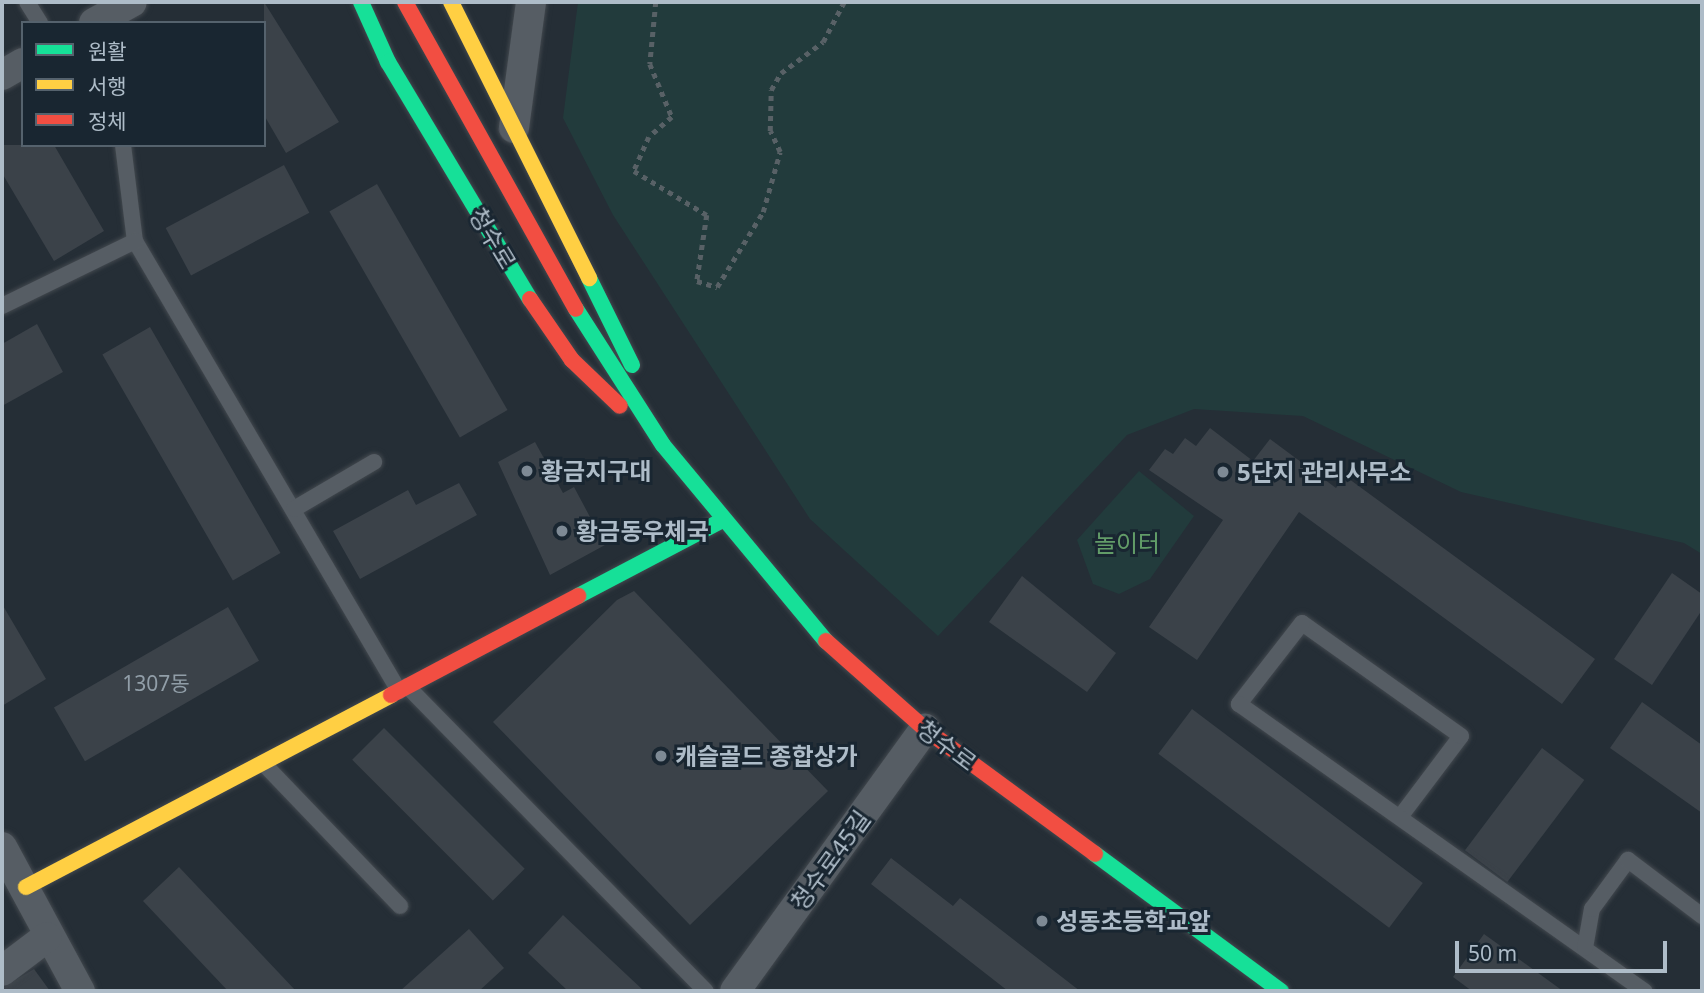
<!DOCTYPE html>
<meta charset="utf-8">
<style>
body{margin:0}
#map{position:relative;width:1704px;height:993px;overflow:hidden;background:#252e36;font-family:"Noto Sans","Noto Sans KR",sans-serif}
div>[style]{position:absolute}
.green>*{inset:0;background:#223b3c}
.building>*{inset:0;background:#3b4249;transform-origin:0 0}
.path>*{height:4.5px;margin-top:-2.25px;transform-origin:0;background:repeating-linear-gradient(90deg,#586166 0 5px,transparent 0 10px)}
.roads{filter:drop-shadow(0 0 2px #42484e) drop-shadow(0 0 2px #42484e)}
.lane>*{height:16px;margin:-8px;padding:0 8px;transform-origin:8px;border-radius:8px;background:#565d64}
.street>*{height:30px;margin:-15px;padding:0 15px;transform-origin:15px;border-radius:15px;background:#565d64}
.fast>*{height:16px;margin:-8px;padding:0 8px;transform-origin:8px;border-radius:8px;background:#16e098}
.slow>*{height:16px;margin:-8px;padding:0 8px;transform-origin:8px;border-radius:8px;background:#ffcf43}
.jam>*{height:16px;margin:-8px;padding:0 8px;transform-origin:8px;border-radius:8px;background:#f24e42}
.dots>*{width:19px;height:19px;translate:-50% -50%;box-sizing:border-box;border:4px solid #192631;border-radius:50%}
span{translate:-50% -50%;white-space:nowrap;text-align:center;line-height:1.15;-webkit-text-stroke:6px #192631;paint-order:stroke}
.number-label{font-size:21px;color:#919ea8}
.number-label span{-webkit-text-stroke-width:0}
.street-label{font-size:24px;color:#aebcc8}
.poi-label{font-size:24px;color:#aebcc8;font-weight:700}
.left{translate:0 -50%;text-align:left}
.park-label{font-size:24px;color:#629c68}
.frame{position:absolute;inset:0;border:4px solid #aebcc8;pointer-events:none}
.legend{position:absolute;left:21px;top:21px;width:245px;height:126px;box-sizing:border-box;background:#192631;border:2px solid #55626d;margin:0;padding:9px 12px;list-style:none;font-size:21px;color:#aebcc8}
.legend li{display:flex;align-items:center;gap:14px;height:35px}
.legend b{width:35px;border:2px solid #55626d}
.scale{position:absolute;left:1455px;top:941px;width:212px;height:32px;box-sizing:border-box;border:4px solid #aebcc8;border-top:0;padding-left:9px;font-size:21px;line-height:24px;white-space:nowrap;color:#aebcc8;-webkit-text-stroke:5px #192631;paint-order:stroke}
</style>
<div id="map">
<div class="green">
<div style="clip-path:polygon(578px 2px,1702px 2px,1702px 554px,1684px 543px,1461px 492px,1303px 416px,1194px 409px,1127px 435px,938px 636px,810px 519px,613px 215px,563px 118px)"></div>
<div style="clip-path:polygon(1139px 471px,1194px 516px,1150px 579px,1119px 594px,1093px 584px,1077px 540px)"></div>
</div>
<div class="building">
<div style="clip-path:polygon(264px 2px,339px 122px,286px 153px,264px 115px)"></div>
<div style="clip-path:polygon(2px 145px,54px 145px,104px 231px,54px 261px,2px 173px)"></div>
<div style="left:284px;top:165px;width:54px;height:134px;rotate:62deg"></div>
<div style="left:377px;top:184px;width:261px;height:55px;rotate:60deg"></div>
<div style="clip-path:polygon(37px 324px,63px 372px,2px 406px,2px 344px)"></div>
<div style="left:150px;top:327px;width:261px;height:55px;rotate:60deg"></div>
<div style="clip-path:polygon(1210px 428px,1253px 461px,1270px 439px,1336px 488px,1345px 476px,1595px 659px,1562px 704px,1299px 512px,1197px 660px,1149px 627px,1223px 520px,1149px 470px,1165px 449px,1173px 454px,1185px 438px,1196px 446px)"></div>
<div style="clip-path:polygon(535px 442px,563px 493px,574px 487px,605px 545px,550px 575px,498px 462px)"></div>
<div style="clip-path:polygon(459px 483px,477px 515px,360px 579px,333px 531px,408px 490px,416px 505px)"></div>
<div style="clip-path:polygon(1672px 573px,1702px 594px,1702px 610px,1652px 685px,1614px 659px)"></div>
<div style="clip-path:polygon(1022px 576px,1116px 653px,1087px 692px,989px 622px)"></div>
<div style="clip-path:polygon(634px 591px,828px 791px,690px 925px,493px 722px,617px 600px)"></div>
<div style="clip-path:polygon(2px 604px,46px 679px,2px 706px)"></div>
<div style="left:228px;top:607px;width:62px;height:201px;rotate:60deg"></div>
<div style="clip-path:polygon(1642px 702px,1702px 745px,1702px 813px,1610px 748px)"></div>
<div style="left:1192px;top:709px;width:289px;height:56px;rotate:37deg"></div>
<div style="left:384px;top:728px;width:199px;height:45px;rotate:45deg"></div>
<div style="left:1542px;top:748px;width:53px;height:128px;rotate:37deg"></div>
<div style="clip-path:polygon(891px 858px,953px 906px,960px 898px,1080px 991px,1008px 991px,871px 884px)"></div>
<div style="clip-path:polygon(179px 867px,296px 991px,228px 991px,143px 901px)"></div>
<div style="clip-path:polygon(563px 915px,644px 991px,568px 991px,528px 953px)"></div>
<div style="clip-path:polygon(469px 929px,504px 968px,479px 991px,400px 991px)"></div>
<div style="clip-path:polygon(1484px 934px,1563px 991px,1472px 991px,1453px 977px)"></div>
<div style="clip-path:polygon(34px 969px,50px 991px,2px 991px,2px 988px)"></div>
</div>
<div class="path">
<div style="left:656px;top:2px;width:62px;rotate:95.5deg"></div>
<div style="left:650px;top:64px;width:57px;rotate:67.5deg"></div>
<div style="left:672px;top:117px;width:30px;rotate:139deg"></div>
<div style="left:649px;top:137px;width:37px;rotate:114deg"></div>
<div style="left:634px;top:171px;width:85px;rotate:31.1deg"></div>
<div style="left:707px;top:215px;width:67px;rotate:98.6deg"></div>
<div style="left:697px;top:281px;width:21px;rotate:17deg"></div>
<div style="left:717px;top:287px;width:88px;rotate:-58.5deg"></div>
<div style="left:763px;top:212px;width:62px;rotate:-74.2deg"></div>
<div style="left:780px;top:152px;width:23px;rotate:-115deg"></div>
<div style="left:770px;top:131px;width:41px;rotate:-88.6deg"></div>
<div style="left:771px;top:90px;width:20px;rotate:-60deg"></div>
<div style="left:781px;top:73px;width:52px;rotate:-36.4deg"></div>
<div style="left:823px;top:42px;width:45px;rotate:-62.3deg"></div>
</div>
<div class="roads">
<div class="lane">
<div style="left:27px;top:2px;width:25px;rotate:58deg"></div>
<div style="left:123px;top:145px;width:97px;rotate:82.9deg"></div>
<div style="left:135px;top:241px;width:522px;rotate:59.6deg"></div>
<div style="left:2px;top:306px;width:148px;rotate:-26deg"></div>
<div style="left:294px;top:509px;width:93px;rotate:-30.4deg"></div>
<div style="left:407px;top:686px;width:427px;rotate:45.6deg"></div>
<div style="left:263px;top:763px;width:198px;rotate:46.2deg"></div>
<div style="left:1400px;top:817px;width:101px;rotate:-53deg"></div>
<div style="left:1461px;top:736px;width:195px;rotate:-144.6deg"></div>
<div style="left:1302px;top:623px;width:103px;rotate:127.9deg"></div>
<div style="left:1239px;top:704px;width:497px;rotate:35.3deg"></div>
<div style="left:1585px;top:948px;width:40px;rotate:-80deg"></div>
<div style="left:1592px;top:909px;width:61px;rotate:-53.7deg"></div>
<div style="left:1628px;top:860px;width:93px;rotate:37.1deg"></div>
</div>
<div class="street">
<div style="left:94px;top:23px;width:43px;rotate:-28.9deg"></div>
<div style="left:2px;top:75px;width:24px;rotate:-30deg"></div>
<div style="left:514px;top:128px;width:127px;rotate:-82.3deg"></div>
<div style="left:2px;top:847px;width:164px;rotate:61.6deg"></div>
<div style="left:2px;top:971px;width:56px;rotate:-37.1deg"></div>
<div style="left:735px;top:991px;width:324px;rotate:-54.1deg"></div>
</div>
<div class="fast">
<div style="left:361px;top:2px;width:66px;rotate:65.8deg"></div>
<div style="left:388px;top:62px;width:276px;rotate:59.1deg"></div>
<div style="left:589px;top:278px;width:97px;rotate:63.7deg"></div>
<div style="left:576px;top:309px;width:161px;rotate:57.4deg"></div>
<div style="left:663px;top:445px;width:255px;rotate:50.3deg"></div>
<div style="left:578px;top:596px;width:164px;rotate:-27.7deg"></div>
<div style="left:1095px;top:854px;width:231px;rotate:36.4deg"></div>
</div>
<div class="slow">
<div style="left:451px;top:2px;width:309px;rotate:63.4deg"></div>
<div style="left:26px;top:887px;width:412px;rotate:-27.7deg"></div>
</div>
<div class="jam">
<div style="left:405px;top:2px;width:351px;rotate:60.9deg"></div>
<div style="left:530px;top:299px;width:74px;rotate:55.5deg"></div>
<div style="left:572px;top:360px;width:66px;rotate:43.8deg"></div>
<div style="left:826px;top:641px;width:132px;rotate:41.6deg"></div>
<div style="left:925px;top:729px;width:211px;rotate:36.3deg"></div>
<div style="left:391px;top:695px;width:212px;rotate:-27.9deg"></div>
</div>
</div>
<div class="dots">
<div style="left:527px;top:471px;background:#7e8a95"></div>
<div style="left:1223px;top:472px;background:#7e8a95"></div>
<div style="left:562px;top:531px;background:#7e8a95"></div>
<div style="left:661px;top:756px;background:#7e8a95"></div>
<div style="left:1042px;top:921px;background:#7e8a95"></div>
</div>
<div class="number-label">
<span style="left:156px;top:683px">1307동</span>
</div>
<div class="street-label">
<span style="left:493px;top:238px;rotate:59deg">청수로</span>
<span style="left:947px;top:745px;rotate:37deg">청수로</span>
<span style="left:830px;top:860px;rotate:-54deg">청수로45길</span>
</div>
<div class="poi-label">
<span class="left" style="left:541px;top:471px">황금지구대</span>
<span class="left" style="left:1237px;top:472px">5단지 관리사무소</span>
<span class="left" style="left:576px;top:531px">황금동우체국</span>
<span class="left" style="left:675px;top:756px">캐슬골드 종합상가</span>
<span class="left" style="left:1056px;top:921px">성동초등학교앞</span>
</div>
<div class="park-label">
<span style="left:1127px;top:543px">놀이터</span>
</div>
<div class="frame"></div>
<ul class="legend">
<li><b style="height:9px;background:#16e098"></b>원활</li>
<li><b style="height:9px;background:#ffcf43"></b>서행</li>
<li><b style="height:9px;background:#f24e42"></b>정체</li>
</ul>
<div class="scale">50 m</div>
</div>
